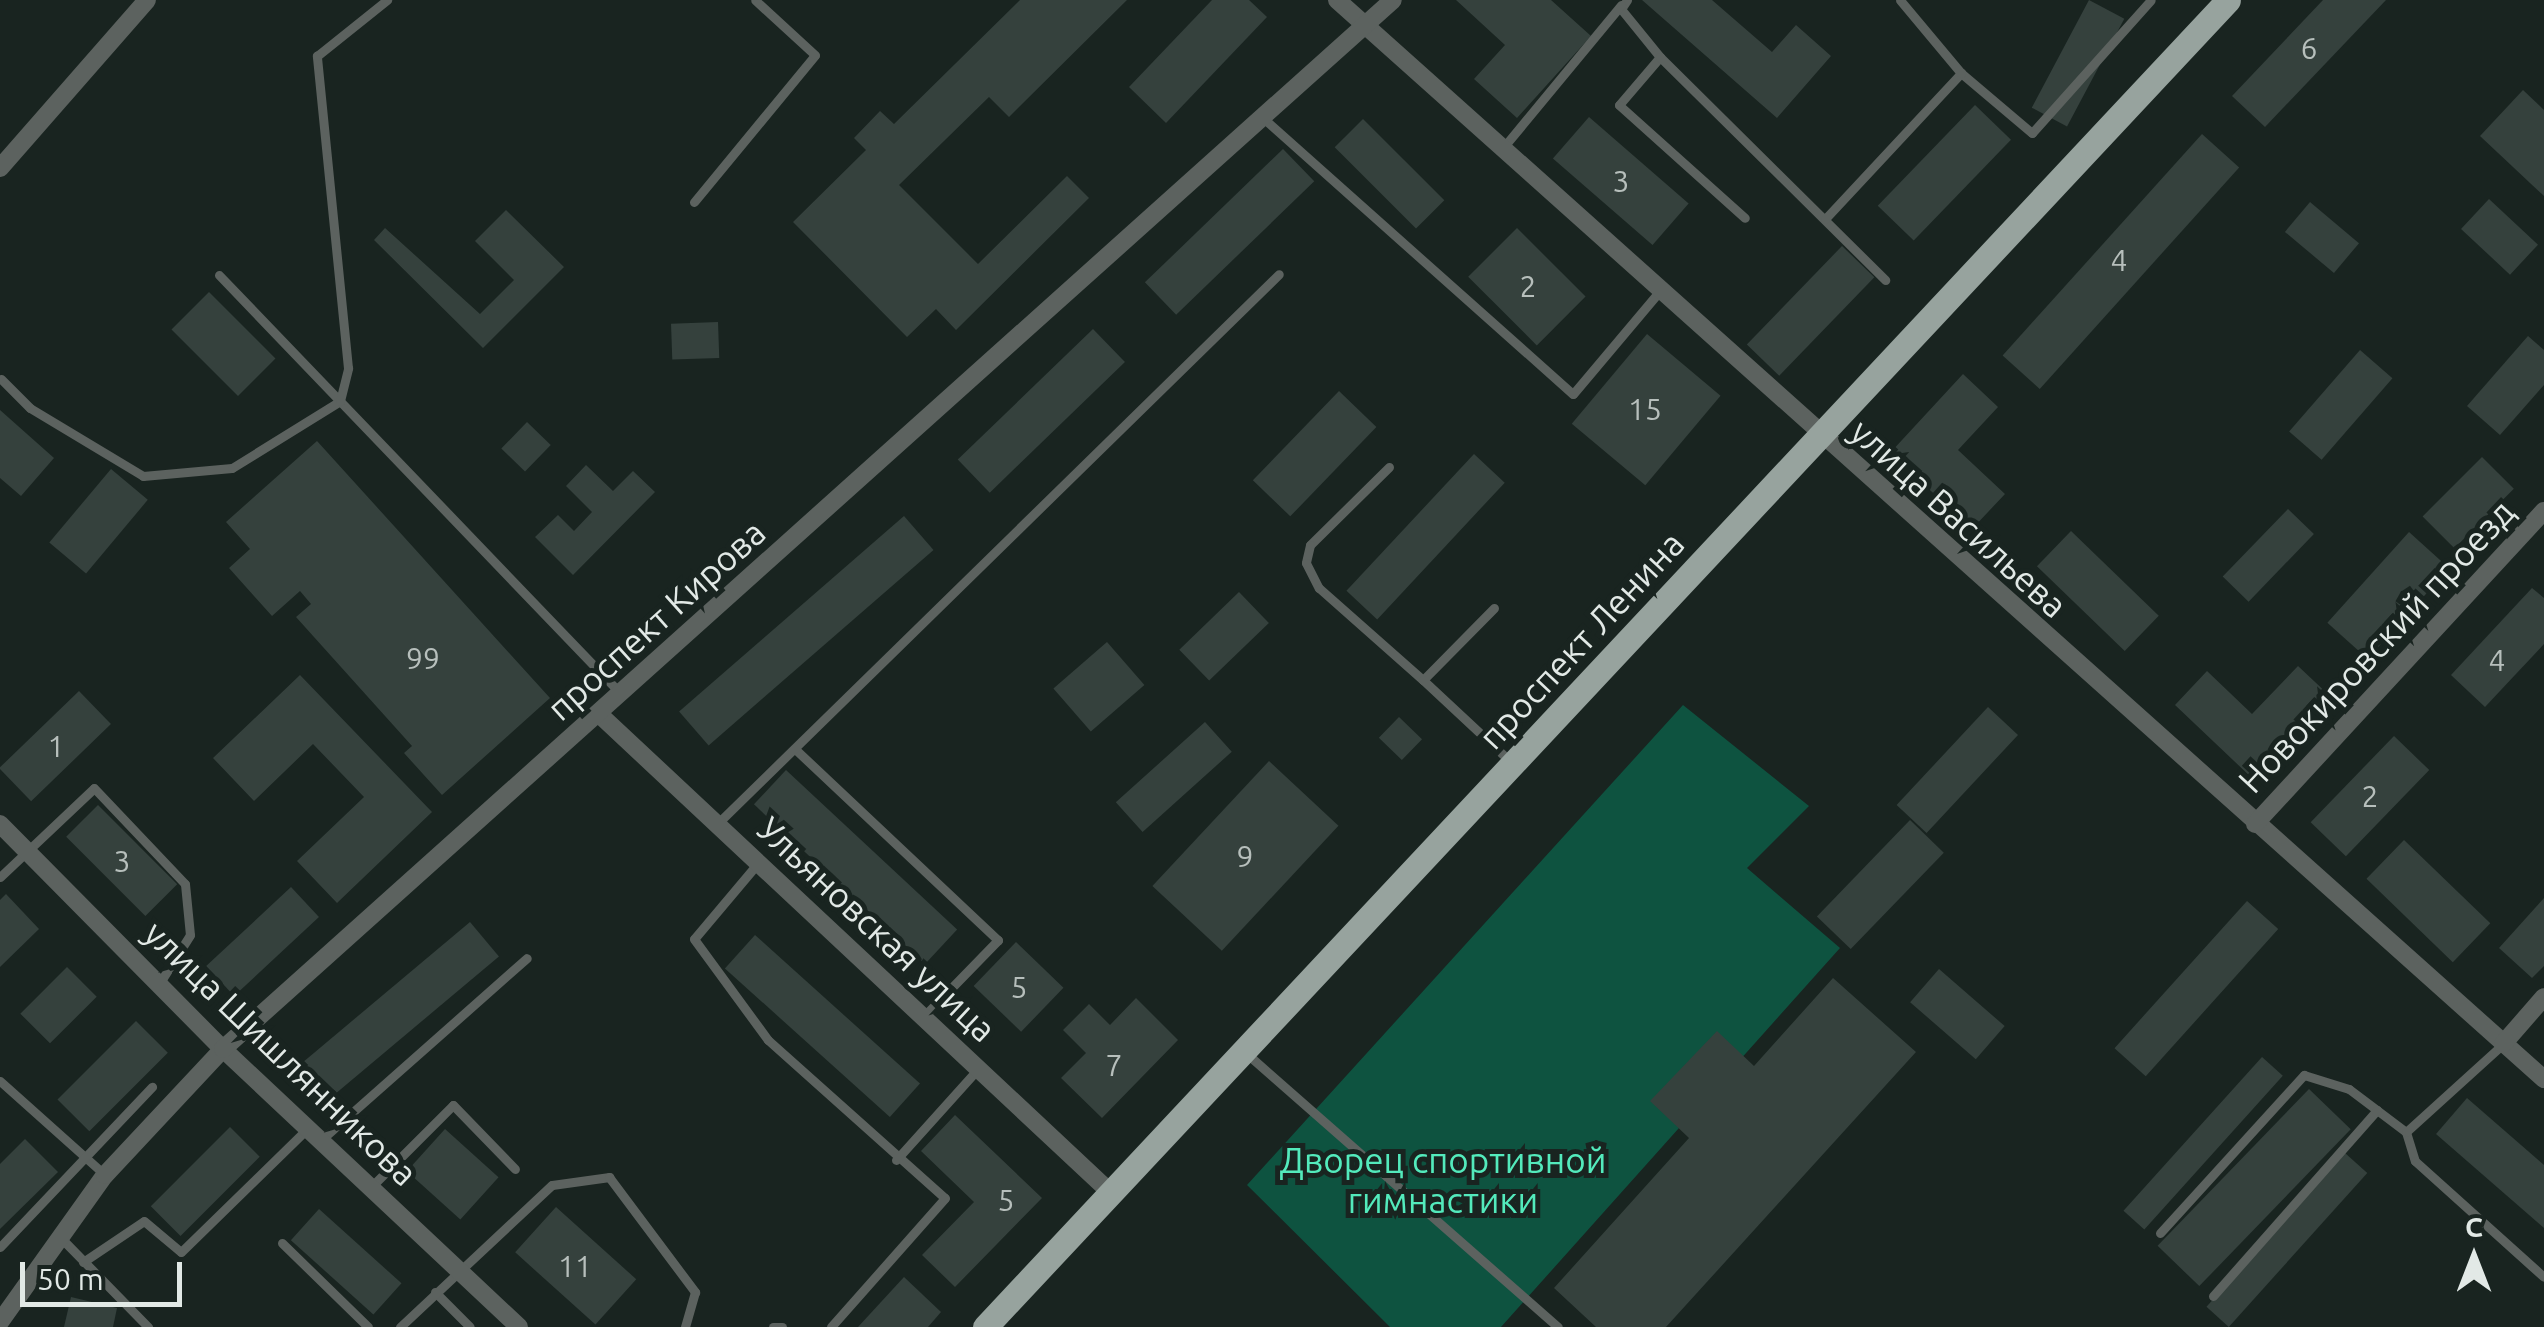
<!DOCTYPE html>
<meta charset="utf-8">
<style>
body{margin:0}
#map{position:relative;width:2544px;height:1327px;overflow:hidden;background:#192420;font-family:Ubuntu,sans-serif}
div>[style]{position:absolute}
.green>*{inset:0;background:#0e5340}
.building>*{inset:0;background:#35413d;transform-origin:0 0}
.lane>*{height:9px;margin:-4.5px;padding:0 4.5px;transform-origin:4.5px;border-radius:4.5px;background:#5c625f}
.street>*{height:18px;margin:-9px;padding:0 9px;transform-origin:9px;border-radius:9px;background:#5c625f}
.primary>*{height:25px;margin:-12.5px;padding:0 12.5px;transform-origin:12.5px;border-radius:12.5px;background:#97a39e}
span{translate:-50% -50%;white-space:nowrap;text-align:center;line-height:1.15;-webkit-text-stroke:10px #192420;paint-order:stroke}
.number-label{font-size:30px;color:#b7bfbc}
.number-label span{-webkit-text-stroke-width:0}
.street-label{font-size:35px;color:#e2e9e6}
.park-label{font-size:35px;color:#53eabc}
.north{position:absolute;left:2424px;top:1207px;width:100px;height:100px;-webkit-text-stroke:8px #192420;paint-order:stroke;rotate:0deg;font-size:28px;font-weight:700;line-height:40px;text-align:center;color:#e2e9e6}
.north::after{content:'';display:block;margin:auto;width:35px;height:45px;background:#e2e9e6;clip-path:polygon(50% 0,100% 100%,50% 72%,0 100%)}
.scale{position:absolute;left:20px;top:1262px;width:162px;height:45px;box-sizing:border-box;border:5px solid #e2e9e6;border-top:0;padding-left:12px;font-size:30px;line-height:35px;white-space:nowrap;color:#e2e9e6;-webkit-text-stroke:8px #192420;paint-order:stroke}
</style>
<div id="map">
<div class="green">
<div style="clip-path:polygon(1683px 705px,1809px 806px,1747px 868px,1840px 948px,1501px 1327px,1390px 1327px,1247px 1185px)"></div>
</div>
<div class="building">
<div style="clip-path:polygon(1020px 0,1127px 0,1009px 117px,989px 97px,899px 185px,978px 264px,1067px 176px,1089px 198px,956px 330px,936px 309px,907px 337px,793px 222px,866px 150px,854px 138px,880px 111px,894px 124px)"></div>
<div style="clip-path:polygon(1212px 0,1249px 0,1267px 17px,1166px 123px,1129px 87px)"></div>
<div style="clip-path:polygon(1456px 0,1551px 0,1591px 36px,1517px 118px,1474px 79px,1505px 45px)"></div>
<div style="clip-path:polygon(1642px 0,1712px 0,1772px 52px,1796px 25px,1831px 56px,1777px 118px)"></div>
<div style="left:2089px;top:0;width:40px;height:122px;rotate:28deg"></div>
<div style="clip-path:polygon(2323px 0,2386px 0,2265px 127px,2232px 96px)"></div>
<div style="clip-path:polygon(2523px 90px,2544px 110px,2544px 196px,2480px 136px)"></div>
<div style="left:1975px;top:105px;width:50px;height:140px;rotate:44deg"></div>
<div style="left:1589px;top:117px;width:132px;height:55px;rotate:41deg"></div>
<div style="left:1363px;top:119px;width:115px;height:40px;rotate:45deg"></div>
<div style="left:2202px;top:134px;width:50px;height:298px;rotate:42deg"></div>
<div style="left:1283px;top:149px;width:45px;height:192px;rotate:46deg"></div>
<div style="left:2489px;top:199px;width:67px;height:41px;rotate:43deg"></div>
<div style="left:2310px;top:202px;width:64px;height:39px;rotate:40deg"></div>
<div style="clip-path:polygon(506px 210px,564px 267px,483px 348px,374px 240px,385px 228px,480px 314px,514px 280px,475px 241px)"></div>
<div style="left:1517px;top:228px;width:97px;height:69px;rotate:45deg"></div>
<div style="left:1842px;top:246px;width:45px;height:137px;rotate:44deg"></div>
<div style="left:209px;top:292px;width:94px;height:53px;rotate:45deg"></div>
<div style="left:718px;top:322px;width:36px;height:47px;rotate:88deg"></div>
<div style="left:1093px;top:329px;width:46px;height:188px;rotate:46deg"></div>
<div style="left:1647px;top:334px;width:96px;height:117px;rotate:40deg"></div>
<div style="clip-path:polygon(2528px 336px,2544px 350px,2544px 385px,2500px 435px,2467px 406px)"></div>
<div style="left:2360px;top:350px;width:43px;height:108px;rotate:41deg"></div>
<div style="clip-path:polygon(1963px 374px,1998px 407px,1958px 450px,2005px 494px,1972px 529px,1890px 453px)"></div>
<div style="left:1339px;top:391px;width:52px;height:124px;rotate:44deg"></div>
<div style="clip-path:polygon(0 410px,54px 458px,21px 496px,0 478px)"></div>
<div style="left:527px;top:422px;width:33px;height:37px;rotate:44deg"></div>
<div style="clip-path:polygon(317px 441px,550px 698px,442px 795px,404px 753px,412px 746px,296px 617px,311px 604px,300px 591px,272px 616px,229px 568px,250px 549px,226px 522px)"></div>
<div style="left:1474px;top:454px;width:42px;height:187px;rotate:43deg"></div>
<div style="left:2482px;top:457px;width:45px;height:84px;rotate:45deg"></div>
<div style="clip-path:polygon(586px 465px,613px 491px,633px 471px,655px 492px,573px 575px,535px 537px,558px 515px,574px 531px,592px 512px,566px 486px)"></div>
<div style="left:111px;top:469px;width:48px;height:96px;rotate:40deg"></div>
<div style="left:2288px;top:509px;width:36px;height:94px;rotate:44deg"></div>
<div style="left:904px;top:516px;width:45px;height:298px;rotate:49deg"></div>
<div style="left:2071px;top:531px;width:122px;height:49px;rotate:44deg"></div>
<div style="left:2409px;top:532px;width:54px;height:122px;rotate:42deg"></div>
<div style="clip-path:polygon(2532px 588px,2544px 598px,2544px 644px,2485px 707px,2451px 675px)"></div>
<div style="left:1239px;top:592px;width:43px;height:83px;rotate:46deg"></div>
<div style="left:1107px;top:642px;width:57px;height:71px;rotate:49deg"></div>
<div style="clip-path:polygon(2298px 666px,2331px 697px,2253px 779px,2175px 705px,2207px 671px,2252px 714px)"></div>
<div style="clip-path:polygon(300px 675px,432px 812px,337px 903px,297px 861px,364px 797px,313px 744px,254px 801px,213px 758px)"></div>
<div style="left:79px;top:691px;width:46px;height:111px;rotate:46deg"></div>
<div style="left:1988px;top:707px;width:41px;height:134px;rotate:43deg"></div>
<div style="left:1399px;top:717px;width:32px;height:29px;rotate:44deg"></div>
<div style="left:1205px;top:722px;width:40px;height:120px;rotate:48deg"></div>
<div style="left:2394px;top:736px;width:49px;height:120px;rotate:44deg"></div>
<div style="left:1269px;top:761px;width:95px;height:171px;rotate:43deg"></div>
<div style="left:786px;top:770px;width:234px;height:47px;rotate:43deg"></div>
<div style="left:98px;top:805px;width:112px;height:45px;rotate:45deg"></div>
<div style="left:1910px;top:820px;width:47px;height:134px;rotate:44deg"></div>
<div style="left:2404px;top:840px;width:120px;height:54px;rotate:44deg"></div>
<div style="left:291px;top:887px;width:41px;height:116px;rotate:47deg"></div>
<div style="clip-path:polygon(6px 894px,39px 929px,0 967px,0 900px)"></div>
<div style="clip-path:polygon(2544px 898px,2544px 966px,2532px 978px,2499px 948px)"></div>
<div style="left:2247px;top:901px;width:42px;height:198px;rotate:42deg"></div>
<div style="left:470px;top:922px;width:45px;height:236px;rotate:50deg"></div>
<div style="left:755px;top:935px;width:222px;height:45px;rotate:42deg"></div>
<div style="left:1016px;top:942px;width:66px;height:61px;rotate:44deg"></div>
<div style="left:67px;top:967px;width:42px;height:66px;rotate:45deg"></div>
<div style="left:1939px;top:969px;width:87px;height:44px;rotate:41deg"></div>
<div style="clip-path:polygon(1833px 978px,1916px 1052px,1666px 1327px,1596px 1327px,1554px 1288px,1689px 1138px,1650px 1101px,1717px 1031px,1754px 1066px)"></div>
<div style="clip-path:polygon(1136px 998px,1178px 1040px,1102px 1118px,1061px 1078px,1086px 1053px,1063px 1030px,1089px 1004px,1110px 1025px)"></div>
<div style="left:136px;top:1021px;width:45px;height:111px;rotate:45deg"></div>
<div style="left:2262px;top:1057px;width:28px;height:207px;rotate:42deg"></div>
<div style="left:2309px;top:1089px;width:58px;height:218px;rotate:44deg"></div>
<div style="clip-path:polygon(2467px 1098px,2544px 1165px,2544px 1228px,2436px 1134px)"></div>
<div style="clip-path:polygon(955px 1115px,1042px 1198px,955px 1287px,922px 1255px,974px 1202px,921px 1151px)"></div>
<div style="left:230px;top:1127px;width:42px;height:112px;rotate:45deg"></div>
<div style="left:445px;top:1129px;width:72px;height:57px;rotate:42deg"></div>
<div style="clip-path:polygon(25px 1139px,58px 1172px,0 1229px,0 1164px)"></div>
<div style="left:2345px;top:1153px;width:30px;height:207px;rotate:42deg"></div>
<div style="left:556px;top:1207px;width:108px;height:61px;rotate:42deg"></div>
<div style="left:319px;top:1209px;width:111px;height:42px;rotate:42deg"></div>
<div style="clip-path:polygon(904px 1277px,941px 1312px,928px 1327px,858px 1327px)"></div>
<div style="clip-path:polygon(71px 1297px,117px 1308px,113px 1327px,64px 1327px)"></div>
</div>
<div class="lane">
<div style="left:1627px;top:0;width:11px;rotate:124deg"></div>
<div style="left:1621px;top:9px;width:62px;rotate:50.9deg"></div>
<div style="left:1660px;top:57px;width:63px;rotate:130.5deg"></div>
<div style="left:1619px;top:105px;width:169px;rotate:41.9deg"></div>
<div style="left:1660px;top:57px;width:317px;rotate:44.7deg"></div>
<div style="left:1961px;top:73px;width:93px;rotate:40.2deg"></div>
<div style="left:2032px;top:133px;width:178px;rotate:-48.2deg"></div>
<div style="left:1263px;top:118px;width:415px;rotate:41.7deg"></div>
<div style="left:1573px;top:394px;width:133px;rotate:-49.9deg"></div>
<div style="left:1502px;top:149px;width:187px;rotate:-50.4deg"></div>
<div style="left:694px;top:202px;width:190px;rotate:-50.5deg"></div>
<div style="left:815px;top:55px;width:81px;rotate:-137.5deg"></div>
<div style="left:1825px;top:219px;width:200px;rotate:-47deg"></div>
<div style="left:1961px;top:73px;width:95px;rotate:-129.9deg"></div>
<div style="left:219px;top:275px;width:582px;rotate:46.18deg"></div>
<div style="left:1px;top:379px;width:41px;rotate:45deg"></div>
<div style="left:30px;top:408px;width:132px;rotate:31deg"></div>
<div style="left:143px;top:476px;width:89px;rotate:-5.1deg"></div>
<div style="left:232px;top:468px;width:127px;rotate:-31.8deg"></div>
<div style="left:340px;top:401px;width:34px;rotate:-76deg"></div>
<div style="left:348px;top:368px;width:314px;rotate:-95.7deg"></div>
<div style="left:317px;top:56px;width:90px;rotate:-38.7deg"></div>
<div style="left:1389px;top:467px;width:111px;rotate:135.4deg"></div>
<div style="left:1310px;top:545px;width:18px;rotate:103deg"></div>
<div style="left:1306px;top:563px;width:28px;rotate:63deg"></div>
<div style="left:1319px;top:588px;width:139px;rotate:41.5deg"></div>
<div style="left:1494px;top:608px;width:101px;rotate:134.6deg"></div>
<div style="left:1423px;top:680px;width:120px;rotate:43deg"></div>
<div style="left:795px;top:749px;width:279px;rotate:43.3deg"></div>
<div style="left:998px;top:940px;width:107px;rotate:134.2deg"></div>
<div style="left:717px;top:824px;width:786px;rotate:-44.38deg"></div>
<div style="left:758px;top:863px;width:99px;rotate:130.1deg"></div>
<div style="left:694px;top:939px;width:125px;rotate:53.8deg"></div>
<div style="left:768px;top:1040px;width:237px;rotate:41.8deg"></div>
<div style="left:945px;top:1198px;width:172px;rotate:131.5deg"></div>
<div style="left:0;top:877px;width:129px;rotate:-43.4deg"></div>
<div style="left:94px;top:788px;width:132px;rotate:46.5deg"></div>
<div style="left:185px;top:884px;width:51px;rotate:84.4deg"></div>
<div style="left:190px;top:935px;width:58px;rotate:122.3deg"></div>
<div style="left:1246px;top:1053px;width:415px;rotate:41.3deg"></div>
<div style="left:0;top:1081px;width:141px;rotate:41.8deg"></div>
<div style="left:2406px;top:1132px;width:30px;rotate:73deg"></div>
<div style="left:2415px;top:1161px;width:173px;rotate:42deg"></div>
<div style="left:320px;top:1141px;width:276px;rotate:-41.5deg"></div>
<div style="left:896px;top:1160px;width:122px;rotate:-48deg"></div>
<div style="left:373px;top:1185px;width:113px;rotate:-45deg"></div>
<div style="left:453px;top:1105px;width:89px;rotate:45.9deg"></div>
<div style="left:2160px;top:1233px;width:214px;rotate:-47.7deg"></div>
<div style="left:2304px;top:1075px;width:47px;rotate:17.3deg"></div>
<div style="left:2349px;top:1089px;width:71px;rotate:37deg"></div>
<div style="left:2406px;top:1132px;width:131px;rotate:-42.2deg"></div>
<div style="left:60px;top:1237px;width:126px;rotate:45.6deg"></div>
<div style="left:282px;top:1243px;width:120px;rotate:44.3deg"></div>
<div style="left:0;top:1247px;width:221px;rotate:-46.5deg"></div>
<div style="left:83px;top:1262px;width:73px;rotate:-33.9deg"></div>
<div style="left:144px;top:1221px;width:48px;rotate:40deg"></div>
<div style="left:181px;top:1252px;width:176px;rotate:-44.3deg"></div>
<div style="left:435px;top:1292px;width:49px;rotate:45deg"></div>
<div style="left:2213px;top:1296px;width:248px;rotate:-48.6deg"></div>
<div style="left:400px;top:1327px;width:208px;rotate:-43.1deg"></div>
<div style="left:552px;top:1185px;width:58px;rotate:-8deg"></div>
<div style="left:609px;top:1177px;width:144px;rotate:53.2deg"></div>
<div style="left:695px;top:1292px;width:36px;rotate:106deg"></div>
<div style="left:773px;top:1327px;width:9px"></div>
</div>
<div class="street">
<div style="left:1337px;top:0;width:1619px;rotate:41.8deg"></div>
<div style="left:0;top:168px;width:223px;rotate:-48.8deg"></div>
<div style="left:599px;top:714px;width:700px;rotate:43.09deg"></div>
<div style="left:0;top:824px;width:317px;rotate:45.3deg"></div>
<div style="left:223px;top:1049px;width:406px;rotate:43.2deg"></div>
<div style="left:2255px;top:824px;width:426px;rotate:-47.3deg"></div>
<div style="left:2503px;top:1044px;width:62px;rotate:-48.9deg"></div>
<div style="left:0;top:1322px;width:181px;rotate:-54.5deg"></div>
<div style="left:105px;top:1175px;width:173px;rotate:-46.9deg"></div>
<div style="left:223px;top:1049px;width:1571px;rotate:-41.88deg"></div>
</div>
<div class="primary">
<div style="left:985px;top:1327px;width:1818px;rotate:-46.87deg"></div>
</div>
<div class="number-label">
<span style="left:2309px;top:48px">6</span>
<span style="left:1621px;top:181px">3</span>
<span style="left:2119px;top:260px">4</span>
<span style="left:1528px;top:286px">2</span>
<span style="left:1645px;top:409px">15</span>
<span style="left:423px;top:658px">99</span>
<span style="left:2497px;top:660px">4</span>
<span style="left:56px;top:746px">1</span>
<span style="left:2370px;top:796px">2</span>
<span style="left:1245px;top:856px">9</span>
<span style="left:122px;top:861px">3</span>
<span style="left:1019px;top:987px">5</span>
<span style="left:1114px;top:1065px">7</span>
<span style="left:1006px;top:1200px">5</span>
<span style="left:575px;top:1266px">11</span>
</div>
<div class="street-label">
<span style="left:1959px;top:518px;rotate:42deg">улица Васильева</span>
<span style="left:656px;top:620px;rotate:-42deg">проспект Кирова</span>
<span style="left:1581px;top:640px;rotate:-47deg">проспект Ленина</span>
<span style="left:2376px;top:646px;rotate:-47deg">Новокировский проезд</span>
<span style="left:877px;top:929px;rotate:43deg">Ульяновская улица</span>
<span style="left:281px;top:1053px;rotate:44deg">улица Шишлянникова</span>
</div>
<div class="park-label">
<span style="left:1443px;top:1180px">Дворец спортивной<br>гимнастики</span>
</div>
<div class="north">С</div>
<div class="scale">50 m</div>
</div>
